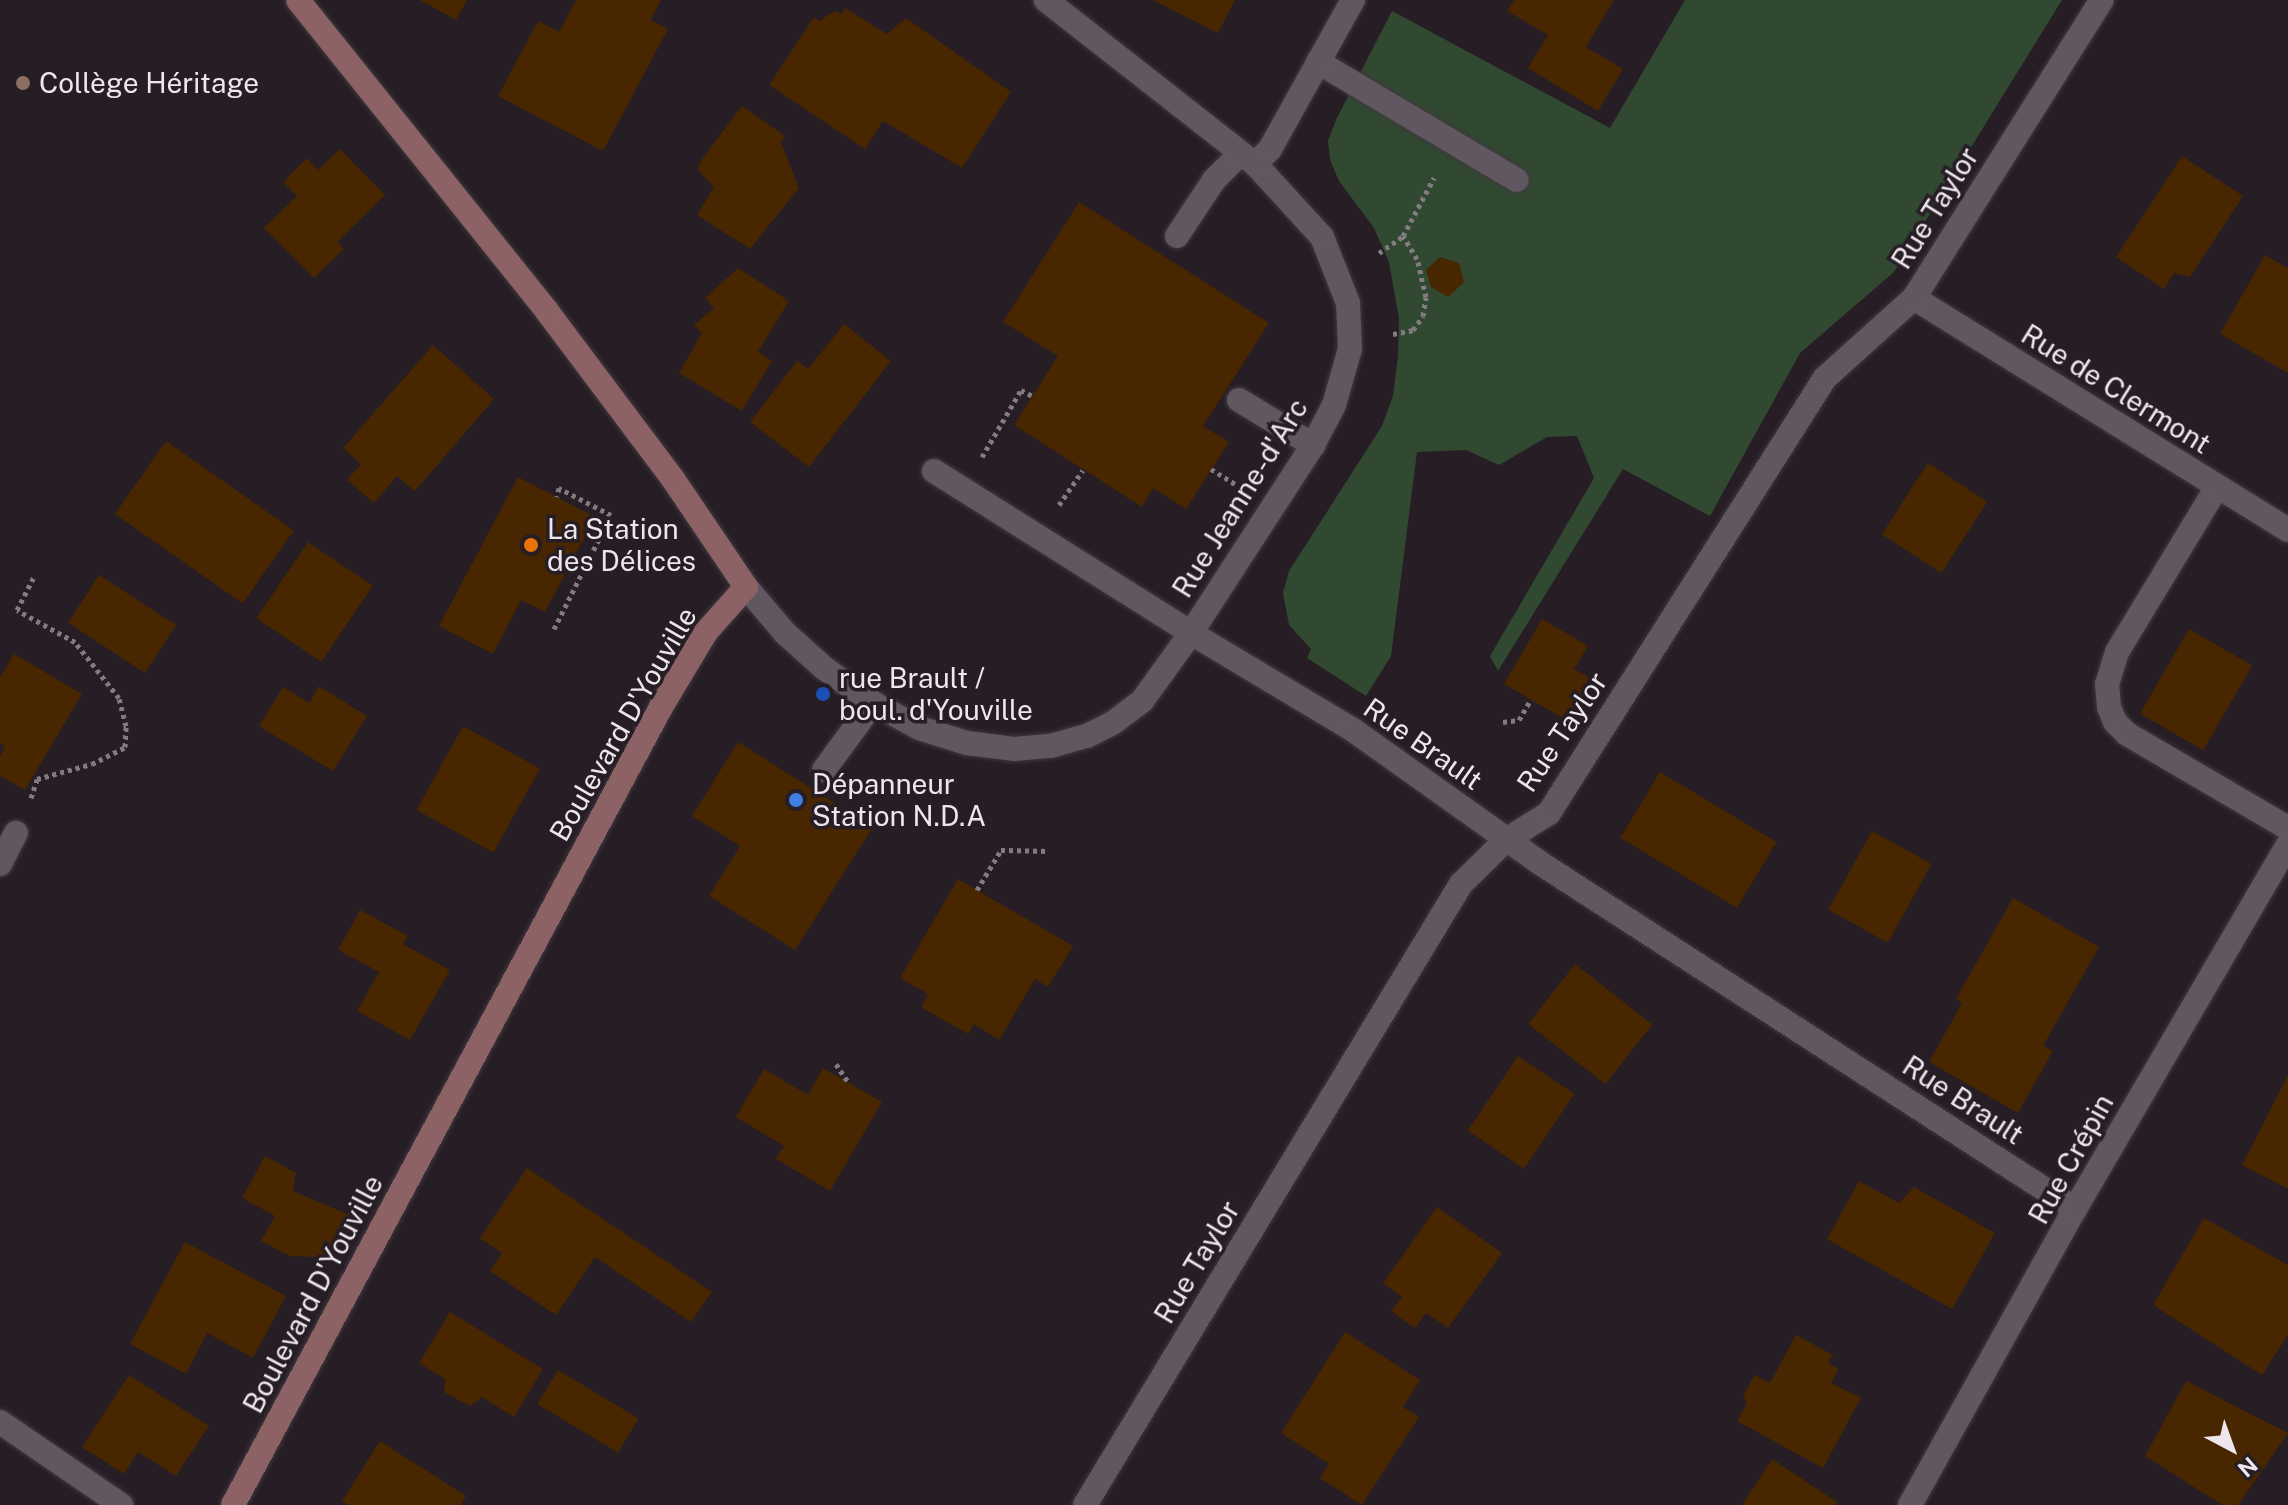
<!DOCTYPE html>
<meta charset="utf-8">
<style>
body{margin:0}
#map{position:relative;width:2288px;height:1505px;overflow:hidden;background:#261d25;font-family:"Public Sans",sans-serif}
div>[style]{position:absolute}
.green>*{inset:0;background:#314931}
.building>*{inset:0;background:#472600;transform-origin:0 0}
.path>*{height:5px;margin-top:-2.5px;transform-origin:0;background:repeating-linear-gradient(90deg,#837b82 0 4px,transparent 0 8px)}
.roads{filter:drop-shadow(0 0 2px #40383f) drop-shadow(0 0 2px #40383f)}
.lane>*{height:24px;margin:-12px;padding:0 12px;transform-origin:12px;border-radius:12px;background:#615760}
.street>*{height:24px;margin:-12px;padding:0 12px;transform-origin:12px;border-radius:12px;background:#615760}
.secondary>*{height:24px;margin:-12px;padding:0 12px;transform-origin:12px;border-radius:12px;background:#8d6265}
.dots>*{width:22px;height:22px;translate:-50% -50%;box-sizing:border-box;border:4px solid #261d25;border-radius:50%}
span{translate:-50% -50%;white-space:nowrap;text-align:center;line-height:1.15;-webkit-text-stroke:7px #261d25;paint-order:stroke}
.poi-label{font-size:28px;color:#ede7ed}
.left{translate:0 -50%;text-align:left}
.street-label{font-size:28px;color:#ede7ed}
.north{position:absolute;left:2192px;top:1409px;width:80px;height:80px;-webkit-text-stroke:6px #261d25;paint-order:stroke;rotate:139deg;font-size:22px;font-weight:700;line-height:32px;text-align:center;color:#ede7ed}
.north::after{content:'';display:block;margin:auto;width:28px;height:36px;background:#ede7ed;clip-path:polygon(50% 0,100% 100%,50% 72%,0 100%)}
</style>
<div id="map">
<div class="green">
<div style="clip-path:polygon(1685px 0,2062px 0,1894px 272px,1800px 353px,1710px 516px,1623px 469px,1498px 671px,1490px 656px,1594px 478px,1577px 436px,1547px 437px,1499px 465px,1466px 450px,1417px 452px,1391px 656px,1366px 696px,1307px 658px,1311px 649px,1289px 625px,1283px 593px,1289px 571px,1382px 426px,1393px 396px,1398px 356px,1399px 319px,1389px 262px,1374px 228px,1339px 181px,1330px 160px,1328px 141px,1336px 120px,1392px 11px,1610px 128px)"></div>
</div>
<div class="building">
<div style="clip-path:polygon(420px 0,467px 0,456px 20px)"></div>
<div style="clip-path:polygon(576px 0,661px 0,651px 20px,668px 29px,603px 151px,498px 96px,538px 21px,559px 32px)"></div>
<div style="clip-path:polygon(1153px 0,1235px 0,1218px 33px)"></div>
<div style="clip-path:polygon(1514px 0,1614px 0,1586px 47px,1623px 69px,1598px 111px,1528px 68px,1548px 35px,1507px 11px)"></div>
<div style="clip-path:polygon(845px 8px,887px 34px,906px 18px,1011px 92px,962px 168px,883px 121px,865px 149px,769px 85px,814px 17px,819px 21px,835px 11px,842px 14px)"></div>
<div style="clip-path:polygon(742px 106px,785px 136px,781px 142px,799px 188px,750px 249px,697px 215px,714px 187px,698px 170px,700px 162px)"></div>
<div style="clip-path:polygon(340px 149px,385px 195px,337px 242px,344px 249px,314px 278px,264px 228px,297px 196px,283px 182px,307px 158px,318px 170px)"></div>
<div style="clip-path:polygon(2182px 156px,2243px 196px,2190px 277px,2174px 273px,2164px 289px,2116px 257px)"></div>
<div style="clip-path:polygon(1079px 202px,1269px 323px,1203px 426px,1229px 442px,1186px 509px,1153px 488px,1142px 507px,1014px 425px,1058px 356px,1003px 322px)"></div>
<div style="clip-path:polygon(2265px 255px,2288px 268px,2288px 373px,2220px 334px)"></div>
<div style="clip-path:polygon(1440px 257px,1459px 263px,1464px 282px,1448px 297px,1431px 287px,1426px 270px)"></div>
<div style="clip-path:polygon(738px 268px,789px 301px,758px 352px,772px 361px,742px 411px,679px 373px,702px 333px,694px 325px,714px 308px,705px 298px)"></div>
<div style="clip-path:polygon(844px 324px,891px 361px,809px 467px,750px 422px,797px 361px,808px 369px)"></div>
<div style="clip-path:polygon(433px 345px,494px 399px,415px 491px,397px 476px,374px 503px,347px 480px,361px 464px,343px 448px)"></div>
<div style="left:166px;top:441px;width:156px;height:89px;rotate:35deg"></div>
<div style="left:1928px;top:463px;width:71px;height:85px;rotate:33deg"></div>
<div style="clip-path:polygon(518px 477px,595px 517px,545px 612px,521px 600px,493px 654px,439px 626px)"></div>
<div style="left:308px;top:542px;width:78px;height:92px;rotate:34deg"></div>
<div style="left:99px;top:575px;width:92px;height:57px;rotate:33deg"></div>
<div style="clip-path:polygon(1542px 619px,1588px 646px,1574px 669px,1592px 679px,1568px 721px,1504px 684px)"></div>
<div style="left:2189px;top:629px;width:73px;height:98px;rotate:30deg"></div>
<div style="clip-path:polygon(14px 654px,82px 694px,25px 790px,0 776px,0 756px,5px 746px,0 743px,0 677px)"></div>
<div style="clip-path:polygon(319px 686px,367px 716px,333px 771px,259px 726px,283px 687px,309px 703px)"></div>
<div style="left:463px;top:726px;width:88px;height:96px;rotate:29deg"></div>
<div style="clip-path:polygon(738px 742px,873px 827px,795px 950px,709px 896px,740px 846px,692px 816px)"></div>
<div style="left:1660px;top:772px;width:136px;height:77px;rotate:31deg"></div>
<div style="left:1872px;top:831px;width:68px;height:90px;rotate:29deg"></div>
<div style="clip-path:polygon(958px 879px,1073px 946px,1048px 987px,1035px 979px,999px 1040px,974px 1024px,968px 1034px,921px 1007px,928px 994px,900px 978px)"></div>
<div style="clip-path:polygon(2013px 898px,2099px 947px,2043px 1046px,2053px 1051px,2018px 1113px,1929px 1062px,1962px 1003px,1956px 999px)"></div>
<div style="clip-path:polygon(360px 910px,408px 936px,403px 944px,450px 970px,410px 1040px,357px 1011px,379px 972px,338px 950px)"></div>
<div style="left:1575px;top:964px;width:98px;height:76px;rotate:38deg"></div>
<div style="left:1518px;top:1056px;width:68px;height:90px;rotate:34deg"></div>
<div style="clip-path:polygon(823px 1068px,882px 1102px,830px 1191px,776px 1159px,784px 1146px,736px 1117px,764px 1069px,808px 1095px)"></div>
<div style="clip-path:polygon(2288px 1075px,2288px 1189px,2242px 1165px)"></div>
<div style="clip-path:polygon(265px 1156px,296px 1173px,293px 1191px,354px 1217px,336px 1258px,290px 1256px,261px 1241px,275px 1216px,242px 1198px)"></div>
<div style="clip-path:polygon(527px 1168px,712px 1292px,691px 1322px,595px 1257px,556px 1315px,490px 1271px,502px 1253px,480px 1238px)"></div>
<div style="clip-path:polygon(1859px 1181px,1899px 1203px,1914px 1187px,1995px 1233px,1952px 1309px,1827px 1239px)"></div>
<div style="clip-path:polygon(1437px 1207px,1502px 1253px,1448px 1328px,1426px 1313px,1415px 1328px,1391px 1311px,1402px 1297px,1383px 1283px)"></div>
<div style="clip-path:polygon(2204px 1218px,2288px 1265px,2288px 1335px,2262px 1375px,2153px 1305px)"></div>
<div style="clip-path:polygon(185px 1242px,286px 1296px,253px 1358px,207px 1333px,186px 1374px,130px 1344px)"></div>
<div style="clip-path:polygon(450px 1312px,543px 1369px,514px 1417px,482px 1397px,470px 1406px,444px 1392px,445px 1379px,419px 1363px)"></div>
<div style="clip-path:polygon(1345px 1332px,1420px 1380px,1403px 1407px,1419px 1417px,1362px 1505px,1320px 1478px,1329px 1464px,1281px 1433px)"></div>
<div style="clip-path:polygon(1796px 1335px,1833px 1355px,1828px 1363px,1839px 1369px,1831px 1383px,1861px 1398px,1823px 1468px,1737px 1421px,1747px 1403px,1743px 1395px,1755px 1375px,1770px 1383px)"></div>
<div style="left:558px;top:1370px;width:94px;height:40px;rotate:31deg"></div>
<div style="clip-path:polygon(129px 1375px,209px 1426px,176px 1476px,138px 1452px,124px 1474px,82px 1447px)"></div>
<div style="clip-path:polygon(2186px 1381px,2288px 1433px,2238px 1505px,2222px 1505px,2145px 1456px)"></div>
<div style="clip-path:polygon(380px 1441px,466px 1496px,461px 1505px,348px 1505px,342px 1501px)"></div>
<div style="clip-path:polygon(1772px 1459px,1837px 1502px,1835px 1505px,1742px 1505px)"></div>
</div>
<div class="path">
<div style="left:1379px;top:253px;width:29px;rotate:-35deg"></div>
<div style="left:1403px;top:236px;width:66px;rotate:-61.9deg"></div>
<div style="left:1393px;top:334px;width:20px;rotate:-11deg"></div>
<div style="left:1413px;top:330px;width:17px;rotate:-54deg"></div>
<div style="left:1423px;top:316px;width:19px;rotate:-81deg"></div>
<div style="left:1426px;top:297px;width:39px;rotate:-103deg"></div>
<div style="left:1417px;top:259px;width:27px;rotate:-121deg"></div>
<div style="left:982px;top:457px;width:78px;rotate:-59.8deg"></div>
<div style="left:1021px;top:390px;width:13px;rotate:27deg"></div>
<div style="left:1211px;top:469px;width:31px;rotate:32deg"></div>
<div style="left:1059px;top:505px;width:42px;rotate:-55.6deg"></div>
<div style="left:554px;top:629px;width:127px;rotate:-63.4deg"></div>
<div style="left:611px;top:515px;width:59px;rotate:-152.6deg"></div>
<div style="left:559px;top:488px;width:9px;rotate:103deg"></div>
<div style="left:1503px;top:722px;width:16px;rotate:-7deg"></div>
<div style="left:1519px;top:720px;width:24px;rotate:-60deg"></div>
<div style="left:31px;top:798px;width:20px;rotate:-72deg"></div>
<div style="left:37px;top:779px;width:57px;rotate:-15.3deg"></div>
<div style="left:92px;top:764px;width:37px;rotate:-27deg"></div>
<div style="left:125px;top:747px;width:21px;rotate:-87deg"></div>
<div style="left:126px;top:726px;width:29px;rotate:-104deg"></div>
<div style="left:119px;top:698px;width:71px;rotate:-128.2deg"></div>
<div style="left:75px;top:642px;width:66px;rotate:-151.1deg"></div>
<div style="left:17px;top:610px;width:38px;rotate:-63deg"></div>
<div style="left:977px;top:890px;width:47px;rotate:-59deg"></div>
<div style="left:1001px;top:850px;width:47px;rotate:1.2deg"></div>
<div style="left:836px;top:1064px;width:22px;rotate:56deg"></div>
</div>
<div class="roads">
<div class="lane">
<div style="left:1318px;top:62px;width:231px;rotate:30.7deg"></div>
<div style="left:1177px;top:236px;width:67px;rotate:-56.5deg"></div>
<div style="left:1214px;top:180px;width:38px;rotate:-45deg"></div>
<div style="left:1239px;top:400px;width:87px;rotate:31.3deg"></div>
<div style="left:934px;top:471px;width:304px;rotate:32.2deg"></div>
<div style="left:2217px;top:487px;width:193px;rotate:121.2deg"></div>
<div style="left:2117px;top:652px;width:34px;rotate:107deg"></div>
<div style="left:2107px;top:684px;width:23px;rotate:85deg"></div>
<div style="left:2109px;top:707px;width:16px;rotate:68deg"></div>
<div style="left:2115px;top:722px;width:17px;rotate:45deg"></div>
<div style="left:2127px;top:734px;width:186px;rotate:30.3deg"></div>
<div style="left:824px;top:770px;width:83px;rotate:-53.8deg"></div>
</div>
<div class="street">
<div style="left:1255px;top:164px;width:21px;rotate:-45deg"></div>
<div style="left:1270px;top:149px;width:171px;rotate:-60.9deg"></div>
<div style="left:1914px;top:298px;width:440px;rotate:31.8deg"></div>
<div style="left:746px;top:587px;width:60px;rotate:49.7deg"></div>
<div style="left:785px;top:633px;width:52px;rotate:41.9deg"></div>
<div style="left:824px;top:668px;width:60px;rotate:35.5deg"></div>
<div style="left:873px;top:703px;width:52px;rotate:28.5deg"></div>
<div style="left:919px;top:728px;width:50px;rotate:17.4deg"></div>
<div style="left:967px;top:743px;width:47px;rotate:7.3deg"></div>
<div style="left:1014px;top:749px;width:37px;rotate:-5deg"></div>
<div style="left:1051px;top:746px;width:37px;rotate:-16deg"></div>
<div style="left:1087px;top:736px;width:30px;rotate:-27deg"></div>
<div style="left:1114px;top:722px;width:35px;rotate:-37deg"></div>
<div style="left:1142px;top:701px;width:84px;rotate:-54.2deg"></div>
<div style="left:1191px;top:633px;width:224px;rotate:-57deg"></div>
<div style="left:1313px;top:445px;width:45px;rotate:-62.3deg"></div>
<div style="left:1334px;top:405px;width:58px;rotate:-74.1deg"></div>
<div style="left:1350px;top:349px;width:46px;rotate:-92.5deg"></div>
<div style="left:1348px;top:303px;width:71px;rotate:-111.5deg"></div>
<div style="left:1322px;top:237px;width:99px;rotate:-132.5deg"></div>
<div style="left:1255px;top:164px;width:266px;rotate:-141.9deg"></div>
<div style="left:1191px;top:633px;width:189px;rotate:30.9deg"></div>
<div style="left:1353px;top:730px;width:229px;rotate:35.4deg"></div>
<div style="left:1540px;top:863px;width:637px;rotate:32.89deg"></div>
<div style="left:0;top:864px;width:35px;rotate:-63deg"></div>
<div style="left:0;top:1422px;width:147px;rotate:34.4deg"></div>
<div style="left:1085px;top:1505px;width:726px;rotate:-58.81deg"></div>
<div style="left:1461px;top:884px;width:63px;rotate:-44.4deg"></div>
<div style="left:1506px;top:840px;width:51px;rotate:-32.1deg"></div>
<div style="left:1549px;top:813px;width:515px;rotate:-57.61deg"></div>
<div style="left:1825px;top:378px;width:120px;rotate:-42deg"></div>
<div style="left:1914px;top:298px;width:352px;rotate:-57.8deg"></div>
<div style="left:1910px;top:1505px;width:339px;rotate:-60.9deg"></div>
<div style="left:2075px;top:1209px;width:422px;rotate:-59.7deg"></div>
</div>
<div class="secondary">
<div style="left:233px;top:1505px;width:906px;rotate:-61.79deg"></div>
<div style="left:661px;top:707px;width:87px;rotate:-59deg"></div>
<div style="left:706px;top:632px;width:60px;rotate:-48.4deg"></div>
<div style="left:746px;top:587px;width:130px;rotate:-124.1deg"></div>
<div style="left:673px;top:479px;width:210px;rotate:-126.9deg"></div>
<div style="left:547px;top:311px;width:398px;rotate:-128.7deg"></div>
</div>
</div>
<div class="dots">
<div style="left:23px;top:83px;background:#8d6e63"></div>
<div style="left:531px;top:545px;background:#e8710a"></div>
<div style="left:823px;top:694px;background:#1a4fb4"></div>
<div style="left:796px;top:800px;background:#3f7fe0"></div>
</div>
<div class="poi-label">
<span class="left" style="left:39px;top:83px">Collège Héritage</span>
<span class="left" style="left:547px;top:545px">La Station<br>des Délices</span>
<span class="left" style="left:839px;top:694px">rue Brault /<br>boul. d'Youville</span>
<span class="left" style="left:812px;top:800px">Dépanneur<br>Station N.D.A</span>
</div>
<div class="street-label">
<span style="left:1935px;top:208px;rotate:-58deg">Rue Taylor</span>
<span style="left:2116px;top:389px;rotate:32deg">Rue de Clermont</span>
<span style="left:1240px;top:498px;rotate:-58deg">Rue Jeanne-d'Arc</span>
<span style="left:623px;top:724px;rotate:-60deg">Boulevard D'Youville</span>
<span style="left:1562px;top:732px;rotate:-56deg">Rue Taylor</span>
<span style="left:1423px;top:744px;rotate:35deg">Rue Brault</span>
<span style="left:1963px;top:1100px;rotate:33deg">Rue Brault</span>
<span style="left:2071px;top:1159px;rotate:-61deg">Rue Crépin</span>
<span style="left:1197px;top:1262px;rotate:-59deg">Rue Taylor</span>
<span style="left:313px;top:1294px;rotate:-62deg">Boulevard D'Youville</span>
</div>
<div class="north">N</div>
</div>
